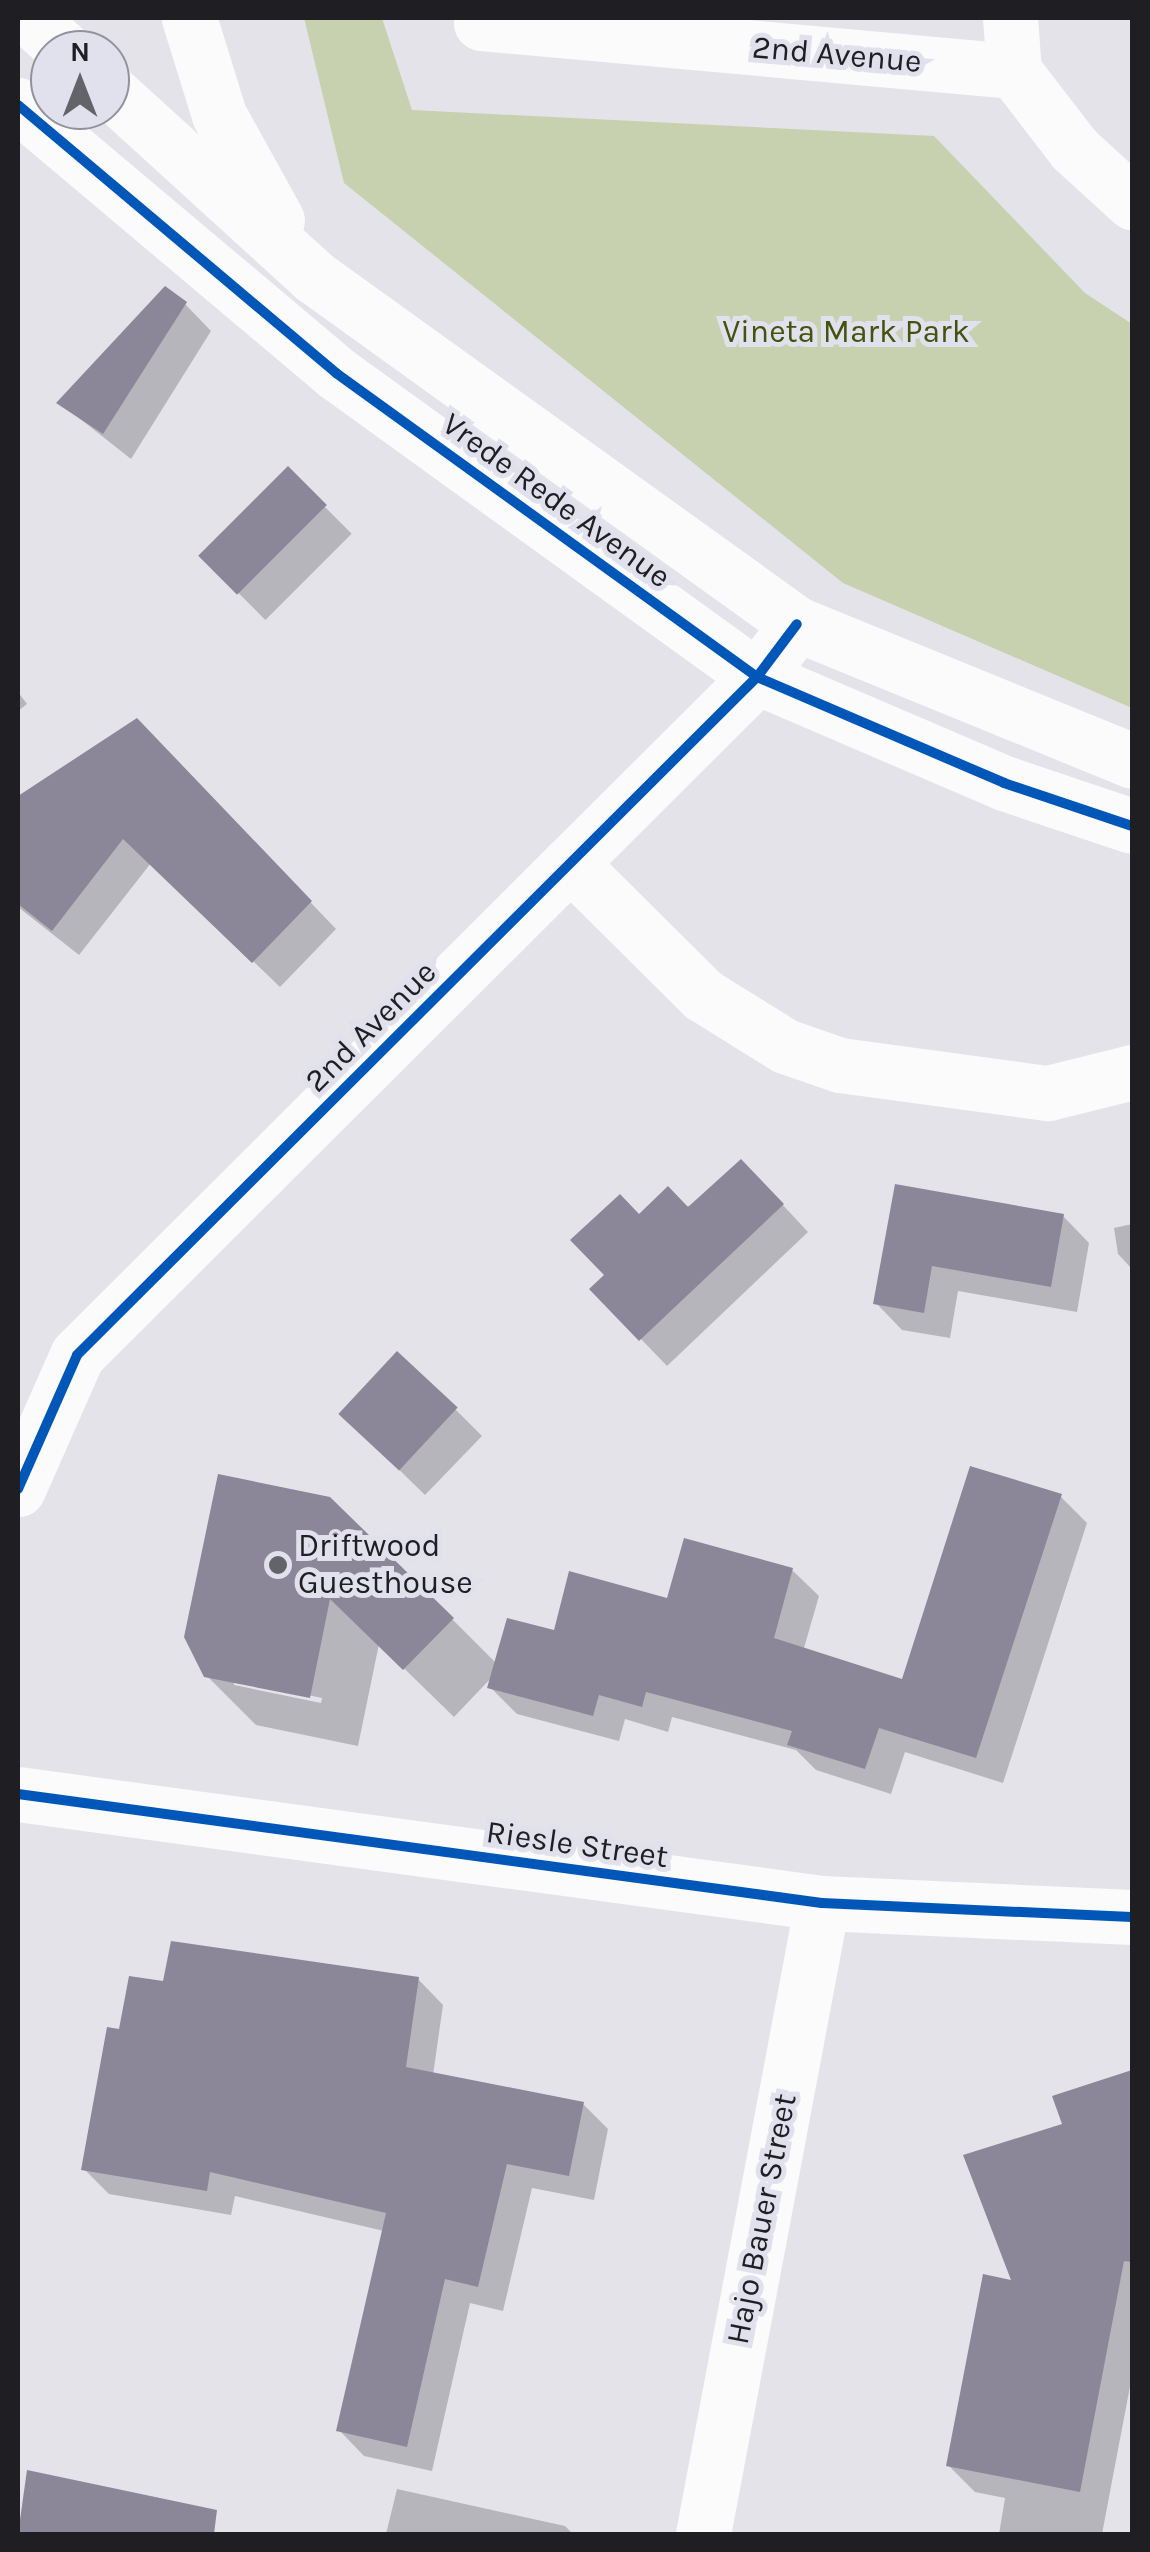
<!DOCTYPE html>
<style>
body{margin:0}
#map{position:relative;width:1150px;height:2552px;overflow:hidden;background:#e4e3ea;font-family:Karla,sans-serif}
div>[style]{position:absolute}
.green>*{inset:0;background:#c7d1af}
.shadow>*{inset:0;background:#0003;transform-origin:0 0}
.building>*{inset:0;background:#8b8799;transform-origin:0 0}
.street>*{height:55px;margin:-27.5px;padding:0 27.5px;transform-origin:27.5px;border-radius:27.5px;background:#fbfbfc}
.secondary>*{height:55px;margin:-27.5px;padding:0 27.5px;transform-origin:27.5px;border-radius:27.5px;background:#fbfbfc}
.cycleway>*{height:10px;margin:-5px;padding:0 5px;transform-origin:5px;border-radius:5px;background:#0057b8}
.dots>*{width:28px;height:28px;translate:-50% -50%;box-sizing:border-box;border:5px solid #e1e0ed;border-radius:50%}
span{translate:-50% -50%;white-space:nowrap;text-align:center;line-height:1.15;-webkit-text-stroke:10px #e1e0ed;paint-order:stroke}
.street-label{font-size:32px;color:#1e1e23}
.park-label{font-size:32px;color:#44520b}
.poi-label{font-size:32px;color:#1e1e23}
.left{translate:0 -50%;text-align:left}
.frame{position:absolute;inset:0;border:20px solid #1e1e23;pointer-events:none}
.north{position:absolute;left:30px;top:30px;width:100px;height:100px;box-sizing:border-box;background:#e1e0ed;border:2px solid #93929c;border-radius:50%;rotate:0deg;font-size:28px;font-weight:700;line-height:40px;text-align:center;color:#1e1e23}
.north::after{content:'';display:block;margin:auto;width:35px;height:45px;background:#636369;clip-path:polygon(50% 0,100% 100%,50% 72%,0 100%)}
</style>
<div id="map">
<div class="green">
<div style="clip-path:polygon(304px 18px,382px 18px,412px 110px,934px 136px,1085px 293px,1132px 324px,1132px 708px,843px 583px,344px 183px)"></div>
</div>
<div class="shadow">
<div style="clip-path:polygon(185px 304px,211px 331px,131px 459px,60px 403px)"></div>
<div style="left:288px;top:470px;width:90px;height:122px;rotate:45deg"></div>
<div style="clip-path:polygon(18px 692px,27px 704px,18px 711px)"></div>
<div style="clip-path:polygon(137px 721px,336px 929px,280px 987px,151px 863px,79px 955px,18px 907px,18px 799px)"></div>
<div style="clip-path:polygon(897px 1186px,1063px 1216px,1089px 1243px,1077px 1312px,958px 1291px,950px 1338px,902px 1330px,876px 1303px)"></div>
<div style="clip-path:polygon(767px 1188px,808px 1232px,667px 1366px,641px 1339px,608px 1275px,640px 1217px)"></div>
<div style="clip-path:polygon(1132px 1224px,1132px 1269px,1118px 1254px,1114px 1228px)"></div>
<div style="clip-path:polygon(456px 1410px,482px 1436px,425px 1495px,340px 1412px)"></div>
<div style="clip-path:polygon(evenodd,220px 1477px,452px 1619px,497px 1664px,555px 1633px,792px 1570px,819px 1596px,804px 1648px,903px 1682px,1060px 1496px,1087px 1523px,1003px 1783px,905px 1752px,891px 1794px,816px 1770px,796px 1750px,672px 1717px,668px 1732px,625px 1719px,619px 1741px,517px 1714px,490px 1687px,493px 1676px,454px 1717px,379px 1644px,358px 1746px,256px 1725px,206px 1675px,220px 1477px,234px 1680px,322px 1698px,321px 1703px,234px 1685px,234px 1680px)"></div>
<div style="clip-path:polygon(418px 1979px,443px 2005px,433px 2075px,583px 2104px,608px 2129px,594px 2200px,532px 2188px,503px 2311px,470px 2303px,432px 2471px,364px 2456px,339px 2430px,384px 2231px,235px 2196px,231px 2215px,109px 2194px,84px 2169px,121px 2032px,165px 1984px)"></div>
<div style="clip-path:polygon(1131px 2073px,1132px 2376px,1102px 2534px,999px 2534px,1005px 2498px,975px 2492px,949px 2466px,1065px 2126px)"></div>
<div style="clip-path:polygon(29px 2473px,197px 2529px,196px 2534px,18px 2534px)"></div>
<div style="clip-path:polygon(397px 2489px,565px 2526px,573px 2534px,386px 2534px)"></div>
</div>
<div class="building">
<div style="clip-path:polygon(165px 286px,187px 302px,103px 434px,56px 403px)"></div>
<div style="left:288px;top:466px;width:55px;height:127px;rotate:45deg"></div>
<div style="clip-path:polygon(137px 718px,312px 901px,252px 963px,123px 839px,52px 931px,18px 904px,18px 796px)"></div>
<div style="clip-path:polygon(741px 1159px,784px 1204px,639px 1341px,589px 1289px,604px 1275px,570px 1240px,620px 1194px,639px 1214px,668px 1186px,688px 1207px)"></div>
<div style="clip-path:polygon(895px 1184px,1064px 1214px,1051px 1287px,932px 1266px,924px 1313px,873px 1304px)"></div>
<div style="left:397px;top:1351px;width:83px;height:86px;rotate:43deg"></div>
<div style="clip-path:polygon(970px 1466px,1062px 1494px,976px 1758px,879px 1728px,865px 1769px,787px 1745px,792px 1731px,646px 1692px,642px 1707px,599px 1695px,593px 1716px,487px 1688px,507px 1618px,554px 1630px,569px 1571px,667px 1598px,684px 1538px,793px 1568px,774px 1638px,902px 1679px)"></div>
<div style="clip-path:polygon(218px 1474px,330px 1497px,454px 1618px,403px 1670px,330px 1599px,310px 1698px,204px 1677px,184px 1637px)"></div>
<div style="clip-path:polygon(171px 1941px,419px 1977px,406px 2067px,584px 2102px,569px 2176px,507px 2164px,478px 2287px,445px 2279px,407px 2447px,336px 2431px,386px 2213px,210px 2172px,207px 2191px,81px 2170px,107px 2027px,119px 2029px,129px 1976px,163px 1981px)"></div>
<div style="clip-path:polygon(1132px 2070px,1132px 2262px,1124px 2261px,1080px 2492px,946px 2466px,983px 2274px,1011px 2280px,963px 2155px,1062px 2124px,1052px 2096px)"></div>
<div style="clip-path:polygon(27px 2470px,217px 2510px,214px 2534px,18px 2534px)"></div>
</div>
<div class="street">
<div style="left:1010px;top:18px;width:53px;rotate:85.7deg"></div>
<div style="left:1014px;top:71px;width:98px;rotate:52.4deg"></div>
<div style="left:1074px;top:149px;width:79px;rotate:42.4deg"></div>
<div style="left:481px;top:23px;width:535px;rotate:5.15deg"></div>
<div style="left:570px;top:863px;width:187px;rotate:44.8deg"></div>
<div style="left:703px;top:995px;width:97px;rotate:31.9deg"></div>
<div style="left:785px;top:1046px;width:58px;rotate:19.1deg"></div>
<div style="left:840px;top:1065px;width:210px;rotate:7.7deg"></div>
<div style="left:1048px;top:1093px;width:87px;rotate:-14deg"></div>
<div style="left:18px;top:1489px;width:146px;rotate:-66.2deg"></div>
<div style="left:77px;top:1355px;width:960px;rotate:-44.92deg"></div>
<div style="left:757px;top:677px;width:66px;rotate:-53deg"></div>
<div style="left:18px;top:1794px;width:811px;rotate:7.72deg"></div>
<div style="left:822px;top:1903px;width:310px;rotate:2.6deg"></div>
<div style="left:703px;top:2534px;width:642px;rotate:-79.32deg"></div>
</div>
<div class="secondary">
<div style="left:29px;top:18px;width:48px;rotate:41.6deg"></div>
<div style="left:189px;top:18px;width:102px;rotate:72.8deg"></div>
<div style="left:219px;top:115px;width:120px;rotate:61.1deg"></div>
<div style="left:110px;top:91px;width:275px;rotate:42.3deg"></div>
<div style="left:313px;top:276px;width:596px;rotate:35.72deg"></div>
<div style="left:797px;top:624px;width:362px;rotate:22.2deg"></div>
<div style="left:18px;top:105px;width:416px;rotate:40.1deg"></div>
<div style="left:336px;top:373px;width:519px;rotate:35.83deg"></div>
<div style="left:757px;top:677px;width:269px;rotate:23.2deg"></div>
<div style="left:1004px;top:783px;width:135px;rotate:18.6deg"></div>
</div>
<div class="cycleway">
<div style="left:18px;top:105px;width:416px;rotate:40.1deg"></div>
<div style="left:336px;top:373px;width:519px;rotate:35.83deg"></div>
<div style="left:757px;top:677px;width:269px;rotate:23.2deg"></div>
<div style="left:1004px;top:783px;width:135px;rotate:18.6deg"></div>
<div style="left:18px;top:1489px;width:146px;rotate:-66.2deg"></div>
<div style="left:77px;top:1355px;width:960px;rotate:-44.92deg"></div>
<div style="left:757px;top:677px;width:66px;rotate:-53deg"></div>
<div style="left:18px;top:1794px;width:811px;rotate:7.72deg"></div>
<div style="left:822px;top:1903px;width:310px;rotate:2.6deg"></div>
</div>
<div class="dots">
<div style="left:278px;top:1565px;background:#636369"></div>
</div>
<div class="street-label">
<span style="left:837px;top:55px;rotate:5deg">2nd Avenue</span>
<span style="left:556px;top:501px;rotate:36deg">Vrede Rede Avenue</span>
<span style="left:371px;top:1027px;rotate:-45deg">2nd Avenue</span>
<span style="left:577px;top:1845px;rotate:8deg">Riesle Street</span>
<span style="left:762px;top:2219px;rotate:-79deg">Hajo Bauer Street</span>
</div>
<div class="park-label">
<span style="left:846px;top:332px">Vineta Mark Park</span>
</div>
<div class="poi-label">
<span class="left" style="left:298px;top:1565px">Driftwood<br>Guesthouse</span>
</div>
<div class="frame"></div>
<div class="north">N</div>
</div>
